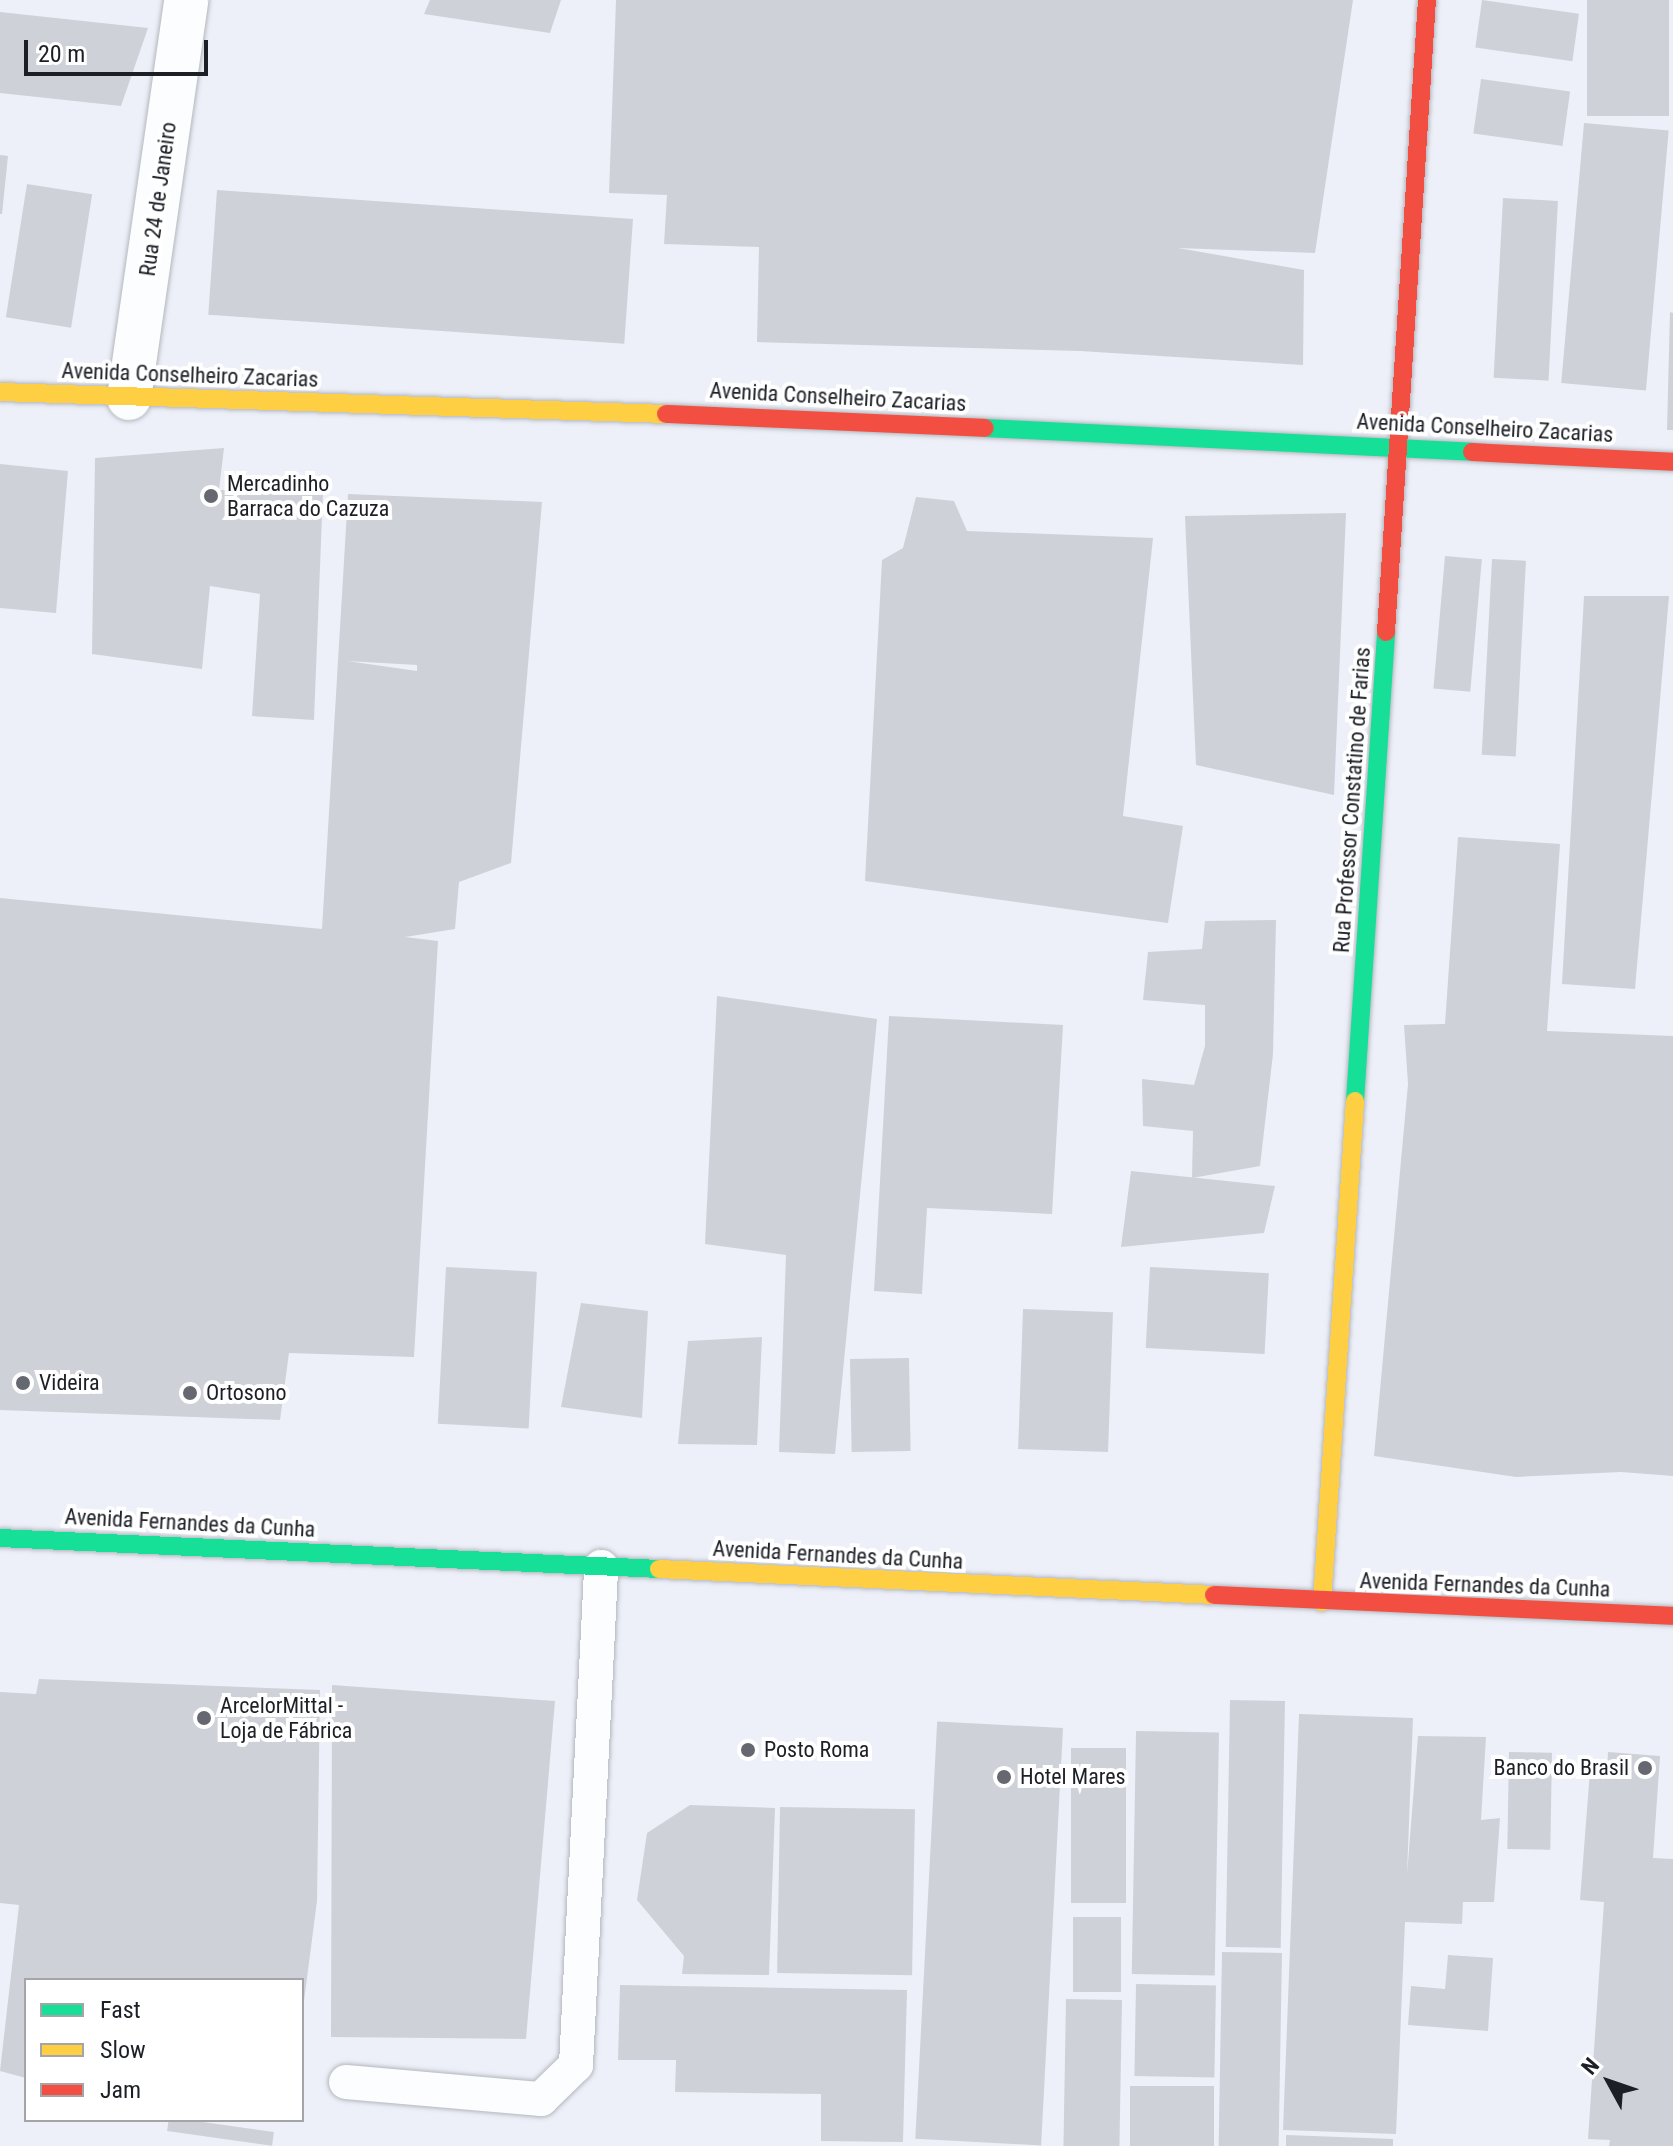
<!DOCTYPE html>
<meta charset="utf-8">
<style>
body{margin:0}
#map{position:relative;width:1673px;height:2146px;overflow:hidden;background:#edf0f8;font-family:"Roboto Condensed",sans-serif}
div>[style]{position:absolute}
.building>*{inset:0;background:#cfd1d9;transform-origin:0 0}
.roads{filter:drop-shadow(0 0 2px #b4b7be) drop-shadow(0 0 2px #b4b7be)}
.lane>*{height:34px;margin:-17px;padding:0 17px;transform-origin:17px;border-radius:17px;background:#fcfdfe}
.street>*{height:44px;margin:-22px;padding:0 22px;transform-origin:22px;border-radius:22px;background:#fcfdfe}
.fast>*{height:18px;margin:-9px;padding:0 9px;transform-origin:9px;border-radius:9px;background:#16e098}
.slow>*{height:18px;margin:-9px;padding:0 9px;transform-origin:9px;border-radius:9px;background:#ffcf43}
.jam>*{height:18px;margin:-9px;padding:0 9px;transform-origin:9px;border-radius:9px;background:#f24e42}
.dots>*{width:22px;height:22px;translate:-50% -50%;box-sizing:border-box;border:4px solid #fff;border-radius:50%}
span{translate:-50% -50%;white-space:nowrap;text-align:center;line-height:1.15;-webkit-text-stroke:8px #fff;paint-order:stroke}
.street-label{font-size:22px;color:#1c1f26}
.poi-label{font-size:22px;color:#1c1f26}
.left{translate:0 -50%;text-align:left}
.right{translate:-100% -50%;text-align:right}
.legend{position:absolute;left:24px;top:1978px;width:280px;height:144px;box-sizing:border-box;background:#fff;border:2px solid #a4a5a8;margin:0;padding:10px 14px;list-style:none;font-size:24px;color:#1c1f26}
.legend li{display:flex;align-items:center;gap:16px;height:40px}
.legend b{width:40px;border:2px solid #a4a5a8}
.north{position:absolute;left:1569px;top:2042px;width:80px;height:80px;-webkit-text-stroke:6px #fff;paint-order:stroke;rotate:310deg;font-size:22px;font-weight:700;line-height:32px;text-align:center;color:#1c1f26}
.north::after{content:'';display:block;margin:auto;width:28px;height:36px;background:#1c1f26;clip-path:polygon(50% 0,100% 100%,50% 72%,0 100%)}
.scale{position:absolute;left:24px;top:40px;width:184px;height:36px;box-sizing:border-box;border:4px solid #1c1f26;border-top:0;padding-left:10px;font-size:24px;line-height:28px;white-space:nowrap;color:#1c1f26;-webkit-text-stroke:6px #fff;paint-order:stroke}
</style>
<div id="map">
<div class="building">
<div style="clip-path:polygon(430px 0,561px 0,550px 33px,424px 14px)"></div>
<div style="clip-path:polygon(616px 0,1353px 0,1315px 253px,1178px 248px,1304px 270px,1303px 365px,1080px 351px,757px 342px,759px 247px,664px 244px,667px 195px,609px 193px)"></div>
<div style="left:1482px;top:0;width:98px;height:48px;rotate:8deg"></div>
<div style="left:1587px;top:0;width:82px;height:116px"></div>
<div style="clip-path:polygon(0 12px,148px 28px,121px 106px,0 93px)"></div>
<div style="left:1481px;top:79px;width:90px;height:55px;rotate:8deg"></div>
<div style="left:1584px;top:123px;width:85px;height:261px;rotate:5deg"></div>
<div style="clip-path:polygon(0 155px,8px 156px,2px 214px,0 214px)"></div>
<div style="left:27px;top:184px;width:66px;height:135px;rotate:9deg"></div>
<div style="left:217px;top:190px;width:417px;height:125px;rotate:4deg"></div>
<div style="left:1503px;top:198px;width:55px;height:180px;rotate:3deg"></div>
<div style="clip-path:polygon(1670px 312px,1673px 313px,1673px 430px,1667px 430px)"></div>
<div style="clip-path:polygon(224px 448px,219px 490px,323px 491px,314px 720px,252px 716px,260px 594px,210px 586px,202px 669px,92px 654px,95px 458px)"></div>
<div style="clip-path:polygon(0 464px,68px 471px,56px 613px,0 608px)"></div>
<div style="clip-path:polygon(evenodd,348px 494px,542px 502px,511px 863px,459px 882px,455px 929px,405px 937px,438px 941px,414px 1357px,289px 1353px,280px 1420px,0 1410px,0 898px,322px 929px,348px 494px,347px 661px,417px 665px,417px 671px,347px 661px)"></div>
<div style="clip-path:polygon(916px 497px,954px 501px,967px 531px,1153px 538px,1123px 816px,1183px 826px,1168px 923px,865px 881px,882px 560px,903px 548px)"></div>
<div style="clip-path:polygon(1346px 513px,1334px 795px,1196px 765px,1185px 516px)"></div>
<div style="left:1445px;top:556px;width:37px;height:133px;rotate:5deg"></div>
<div style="left:1492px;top:559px;width:34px;height:196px;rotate:3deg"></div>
<div style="clip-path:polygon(1584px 596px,1669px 596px,1635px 989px,1562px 984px)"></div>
<div style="clip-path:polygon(1458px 837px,1560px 844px,1547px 1031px,1673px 1036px,1673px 1476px,1621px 1472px,1516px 1477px,1374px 1456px,1408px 1084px,1404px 1025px,1445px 1024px)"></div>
<div style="clip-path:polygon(1276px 920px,1273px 1054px,1260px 1166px,1192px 1178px,1193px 1131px,1143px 1126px,1142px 1079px,1194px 1085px,1205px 1046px,1205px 1005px,1143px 1000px,1148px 952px,1202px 949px,1205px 921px)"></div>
<div style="clip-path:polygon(717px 996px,877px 1019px,835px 1454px,779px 1452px,786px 1255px,705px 1244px)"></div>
<div style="clip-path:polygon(889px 1016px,1063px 1025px,1052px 1214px,927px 1208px,922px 1294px,874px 1291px)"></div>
<div style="clip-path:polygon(1131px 1171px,1275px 1186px,1264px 1233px,1121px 1247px)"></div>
<div style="left:446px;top:1267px;width:91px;height:157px;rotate:3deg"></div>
<div style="left:1150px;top:1267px;width:119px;height:81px;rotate:3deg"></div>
<div style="clip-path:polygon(581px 1303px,648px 1311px,642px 1418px,561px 1407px)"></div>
<div style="left:1023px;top:1309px;width:90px;height:140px;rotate:2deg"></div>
<div style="clip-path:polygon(762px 1337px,757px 1445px,678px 1444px,688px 1341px)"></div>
<div style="left:909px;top:1358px;width:93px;height:59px;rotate:89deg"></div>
<div style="clip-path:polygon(39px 1679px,320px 1690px,317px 1901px,304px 2001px,302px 1980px,26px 1980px,26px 2078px,0 2071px,19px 1905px,0 1903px,0 1692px,36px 1694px)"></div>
<div style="clip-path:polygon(332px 1685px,555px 1701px,526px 2039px,331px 2037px)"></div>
<div style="left:1230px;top:1700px;width:55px;height:247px;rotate:1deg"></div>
<div style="clip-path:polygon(1299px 1714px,1413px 1718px,1407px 1875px,1418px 1736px,1486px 1737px,1481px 1820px,1500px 1818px,1494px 1902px,1463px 1902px,1462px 1924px,1405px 1922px,1396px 2134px,1283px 2130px)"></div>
<div style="left:1063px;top:1728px;width:418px;height:126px;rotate:93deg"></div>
<div style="left:1136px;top:1731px;width:83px;height:243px;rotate:1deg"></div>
<div style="left:1071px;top:1748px;width:55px;height:155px"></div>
<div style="left:1509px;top:1752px;width:43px;height:97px;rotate:1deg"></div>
<div style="clip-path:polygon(1608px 1752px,1660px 1756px,1653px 1858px,1673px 1859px,1673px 2146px,1609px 2146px,1610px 2140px,1588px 2139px,1604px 1902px,1580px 1900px,1590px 1771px,1607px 1772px)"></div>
<div style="clip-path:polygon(690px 1805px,775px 1808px,769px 1975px,682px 1974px,684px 1956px,637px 1900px,647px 1833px)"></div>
<div style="left:780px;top:1807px;width:135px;height:166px;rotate:1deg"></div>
<div style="left:1073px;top:1917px;width:48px;height:75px"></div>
<div style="left:1222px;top:1952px;width:60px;height:194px;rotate:1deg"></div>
<div style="clip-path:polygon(1448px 1955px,1493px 1958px,1488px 2031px,1408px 2025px,1411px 1986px,1445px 1989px)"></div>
<div style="left:1136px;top:1984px;width:80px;height:92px;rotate:1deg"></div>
<div style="clip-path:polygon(620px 1985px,907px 1990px,903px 2142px,821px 2141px,821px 2094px,675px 2092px,676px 2060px,618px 2060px)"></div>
<div style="left:1066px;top:1999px;width:56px;height:147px;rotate:1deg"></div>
<div style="left:1130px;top:2086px;width:84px;height:60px"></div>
<div style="left:274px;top:2132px;width:14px;height:106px;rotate:98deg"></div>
<div style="clip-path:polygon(1286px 2135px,1393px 2139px,1393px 2146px,1286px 2146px)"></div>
</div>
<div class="roads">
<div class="lane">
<div style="left:346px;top:2082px;width:196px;rotate:5deg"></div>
<div style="left:541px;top:2099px;width:49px;rotate:-44.2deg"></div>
<div style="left:576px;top:2065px;width:499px;rotate:-87.1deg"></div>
</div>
<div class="street">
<div style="left:129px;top:398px;width:402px;rotate:-81.8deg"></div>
</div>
<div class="fast">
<div style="left:985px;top:428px;width:488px;rotate:2.8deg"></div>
<div style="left:1355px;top:1101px;width:470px;rotate:-86.2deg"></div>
<div style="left:0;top:1538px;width:660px;rotate:2.69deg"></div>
</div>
<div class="slow">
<div style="left:0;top:392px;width:666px;rotate:1.89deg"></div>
<div style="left:659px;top:1569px;width:556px;rotate:2.68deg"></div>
<div style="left:1322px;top:1602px;width:502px;rotate:-86.23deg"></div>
</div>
<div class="jam">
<div style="left:666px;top:414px;width:319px;rotate:2.5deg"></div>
<div style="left:1472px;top:452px;width:201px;rotate:2.8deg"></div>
<div style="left:1386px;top:632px;width:633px;rotate:-86.29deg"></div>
<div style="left:1214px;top:1595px;width:459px;rotate:2.6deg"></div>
</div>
</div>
<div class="dots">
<div style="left:211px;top:496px;background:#656870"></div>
<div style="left:23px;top:1383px;background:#656870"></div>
<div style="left:190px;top:1393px;background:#656870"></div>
<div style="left:204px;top:1718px;background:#656870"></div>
<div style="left:748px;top:1750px;background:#656870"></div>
<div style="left:1645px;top:1768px;background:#656870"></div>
<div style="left:1004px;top:1777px;background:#656870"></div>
</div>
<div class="street-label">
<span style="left:158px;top:199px;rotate:-82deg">Rua 24 de Janeiro</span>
<span style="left:190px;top:375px;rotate:2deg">Avenida Conselheiro Zacarias</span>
<span style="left:838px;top:397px;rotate:3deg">Avenida Conselheiro Zacarias</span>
<span style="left:1485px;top:428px;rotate:3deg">Avenida Conselheiro Zacarias</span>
<span style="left:1352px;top:800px;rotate:-86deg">Rua Professor Constatino de Farias</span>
<span style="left:190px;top:1523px;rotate:3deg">Avenida Fernandes da Cunha</span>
<span style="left:838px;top:1555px;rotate:3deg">Avenida Fernandes da Cunha</span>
<span style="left:1485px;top:1585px;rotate:2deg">Avenida Fernandes da Cunha</span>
</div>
<div class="poi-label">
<span class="left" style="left:227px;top:496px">Mercadinho<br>Barraca do Cazuza</span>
<span class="left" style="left:39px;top:1383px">Videira</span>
<span class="left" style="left:206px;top:1393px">Ortosono</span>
<span class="left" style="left:220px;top:1718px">ArcelorMittal -<br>Loja de Fábrica</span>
<span class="left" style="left:764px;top:1750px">Posto Roma</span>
<span class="right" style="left:1629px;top:1768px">Banco do Brasil</span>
<span class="left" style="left:1020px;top:1777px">Hotel Mares</span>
</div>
<ul class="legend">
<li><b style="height:10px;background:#16e098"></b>Fast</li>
<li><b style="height:10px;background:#ffcf43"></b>Slow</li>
<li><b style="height:10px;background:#f24e42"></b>Jam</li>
</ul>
<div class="north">N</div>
<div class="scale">20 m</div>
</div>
